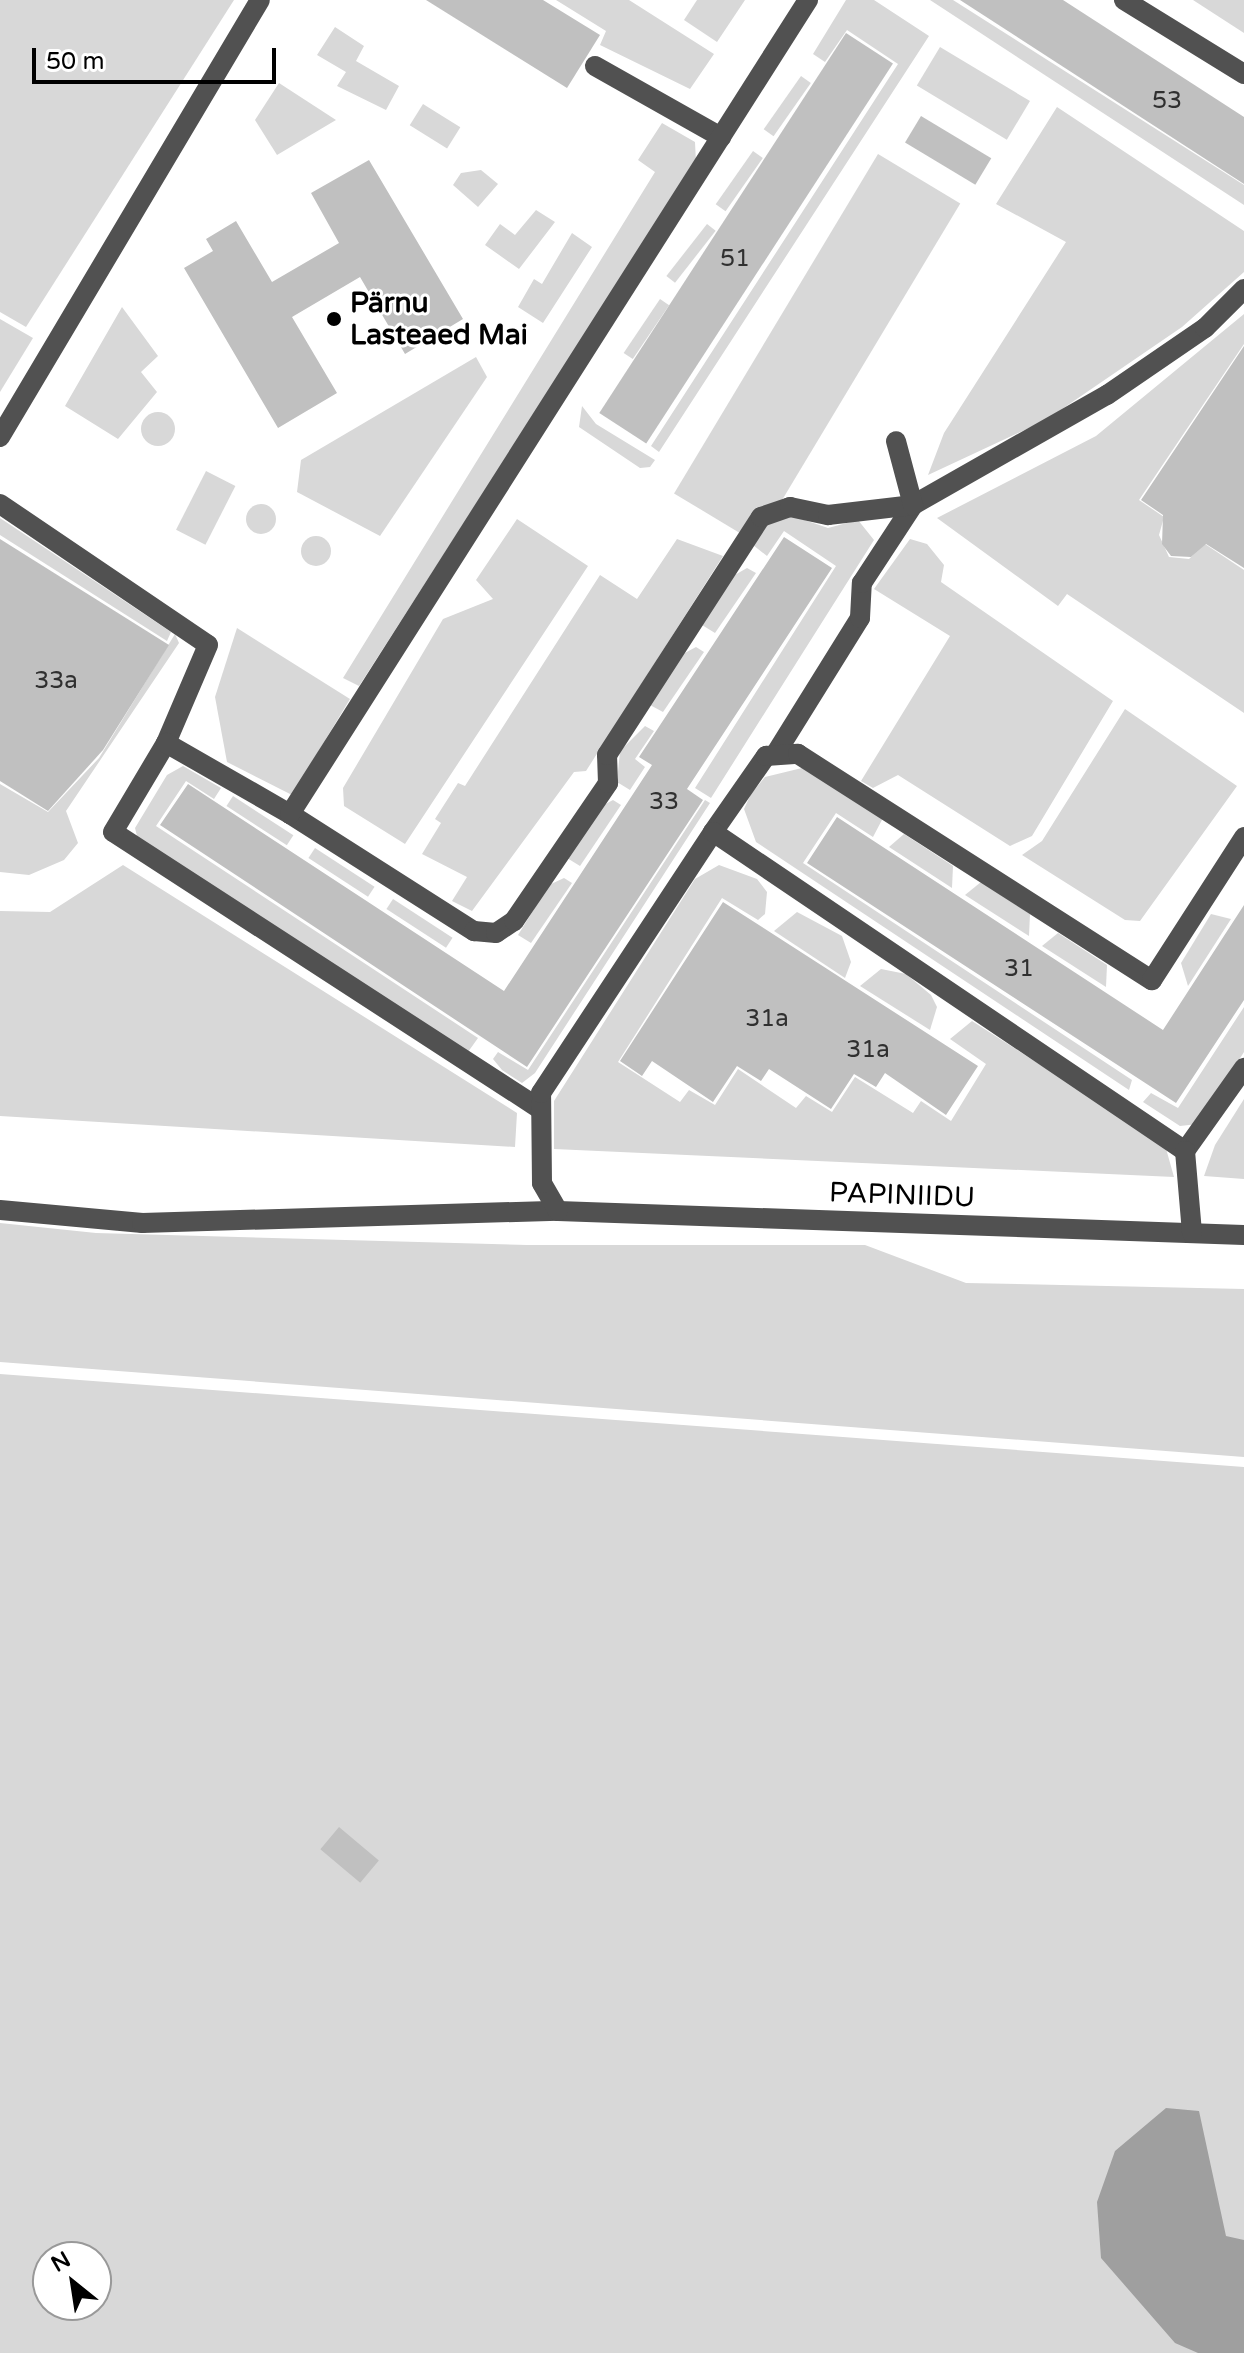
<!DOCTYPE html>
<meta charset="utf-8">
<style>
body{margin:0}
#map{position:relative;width:1244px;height:2353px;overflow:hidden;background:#fff;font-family:"Varela Round",sans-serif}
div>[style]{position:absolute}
.green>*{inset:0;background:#d8d8d8;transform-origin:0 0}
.round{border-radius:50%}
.water>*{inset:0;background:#9f9f9f}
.building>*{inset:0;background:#c0c0c0;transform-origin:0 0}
.minor>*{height:20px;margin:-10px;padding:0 10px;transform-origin:10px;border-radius:10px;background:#515151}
.dots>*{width:22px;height:22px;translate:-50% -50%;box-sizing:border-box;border:4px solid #fff;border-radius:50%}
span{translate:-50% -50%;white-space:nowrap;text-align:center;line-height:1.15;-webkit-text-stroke:6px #fff;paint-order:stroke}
.number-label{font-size:24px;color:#303030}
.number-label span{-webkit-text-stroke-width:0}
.poi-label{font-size:28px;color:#000;font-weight:700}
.left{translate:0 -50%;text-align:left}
.street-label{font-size:28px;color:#000}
.north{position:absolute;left:32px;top:2241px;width:80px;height:80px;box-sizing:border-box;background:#fff;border:2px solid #999;border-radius:50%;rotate:330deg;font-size:22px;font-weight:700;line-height:32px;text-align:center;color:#000}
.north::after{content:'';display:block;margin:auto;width:28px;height:36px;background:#000;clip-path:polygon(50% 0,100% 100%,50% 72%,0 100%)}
.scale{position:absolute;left:32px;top:48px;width:244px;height:36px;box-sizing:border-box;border:4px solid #000;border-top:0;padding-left:10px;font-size:24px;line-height:28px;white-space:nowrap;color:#000;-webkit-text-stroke:6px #fff;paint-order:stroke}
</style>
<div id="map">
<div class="green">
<div style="clip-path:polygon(0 0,234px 0,26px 327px,0 312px)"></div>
<div style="clip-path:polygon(556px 0,629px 0,714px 54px,690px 89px,600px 45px,606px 31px)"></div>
<div style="clip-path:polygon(697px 0,745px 0,717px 42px,684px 20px)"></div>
<div style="clip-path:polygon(846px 0,874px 0,929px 36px,659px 452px,651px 446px,898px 64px,847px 30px,825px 62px,813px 54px)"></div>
<div style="clip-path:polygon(930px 0,953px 0,1244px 185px,1244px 205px)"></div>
<div style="clip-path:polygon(1193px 0,1244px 0,1244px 33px)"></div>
<div style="clip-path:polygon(335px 27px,364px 46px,356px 61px,399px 86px,386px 110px,337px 86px,346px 72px,317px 55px)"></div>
<div style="left:940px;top:47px;width:105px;height:45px;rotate:31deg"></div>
<div style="left:801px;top:76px;width:12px;height:65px;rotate:35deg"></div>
<div style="clip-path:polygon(279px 83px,336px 120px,277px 155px,255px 120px)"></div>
<div style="left:423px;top:104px;width:44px;height:25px;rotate:32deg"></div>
<div style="clip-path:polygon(1057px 107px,1244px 231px,1244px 272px,1182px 327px,1046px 420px,928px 475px,944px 433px,1066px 242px,996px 204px)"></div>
<div style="clip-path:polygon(662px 123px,695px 142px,696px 162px,359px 686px,343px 678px,655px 172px,638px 160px)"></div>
<div style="left:753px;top:151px;width:12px;height:65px;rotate:35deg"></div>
<div style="left:878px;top:154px;width:96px;height:396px;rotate:31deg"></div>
<div style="clip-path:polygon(481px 170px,498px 184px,478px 207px,453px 185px,461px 173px)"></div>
<div style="clip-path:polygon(536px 210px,555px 222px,519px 269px,485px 245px,500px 224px,515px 235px)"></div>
<div style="left:707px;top:224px;width:11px;height:66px;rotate:38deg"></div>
<div style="clip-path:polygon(572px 233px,592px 247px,543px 323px,518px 307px,534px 279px,542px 284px)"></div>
<div style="left:660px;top:299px;width:11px;height:65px;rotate:34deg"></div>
<div style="clip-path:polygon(122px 307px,158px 356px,141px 372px,157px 392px,118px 439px,65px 406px)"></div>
<div style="clip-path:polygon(1244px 314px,1244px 344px,1139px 500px,1164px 517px,1159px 535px,1169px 557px,1189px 559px,1205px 544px,1244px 570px,1244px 713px,1067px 594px,1058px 606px,937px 518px,1096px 436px)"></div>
<div style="clip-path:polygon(0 319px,33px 338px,0 392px)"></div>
<div style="clip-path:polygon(476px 357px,487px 377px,380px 536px,297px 492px,301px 460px)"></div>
<div style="clip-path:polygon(582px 406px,596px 424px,655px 460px,650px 467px,640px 468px,579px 427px)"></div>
<div class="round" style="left:141px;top:412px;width:34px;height:34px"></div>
<div style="left:206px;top:471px;width:33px;height:66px;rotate:27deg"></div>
<div class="round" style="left:246px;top:504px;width:30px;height:30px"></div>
<div style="clip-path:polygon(787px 514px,828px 528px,858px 520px,874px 540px,711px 798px,695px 788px,836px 566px,784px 531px,767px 556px,753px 545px,771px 518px)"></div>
<div style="clip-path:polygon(0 518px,171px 632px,167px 641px,0 535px)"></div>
<div style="clip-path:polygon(517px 519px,588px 566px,405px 844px,344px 806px,343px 788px,443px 619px,493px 599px,476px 580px)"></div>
<div class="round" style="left:301px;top:536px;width:30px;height:30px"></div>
<div style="clip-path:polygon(677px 539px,723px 556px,586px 771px,574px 772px,472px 911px,452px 901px,467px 877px,422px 854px,441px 823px,435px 819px,458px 783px,465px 786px,600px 575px,637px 599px)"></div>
<div style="clip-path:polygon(910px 539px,927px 544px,944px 565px,941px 582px,1113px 701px,1032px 836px,1010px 846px,898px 775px,873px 788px,861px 781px,950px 636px,874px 589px)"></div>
<div style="clip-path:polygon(747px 568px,756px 573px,715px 633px,702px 625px,733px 576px)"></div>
<div style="clip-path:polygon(237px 628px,350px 699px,292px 795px,227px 762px,215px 697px)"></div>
<div style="clip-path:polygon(175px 634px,179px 643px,66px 811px,78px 843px,64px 860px,29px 875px,0 872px,0 784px,48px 812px,99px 758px)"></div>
<div style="clip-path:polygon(696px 647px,704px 652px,663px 712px,650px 705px,681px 655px)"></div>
<div style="clip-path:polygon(1125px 709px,1237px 786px,1140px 921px,1125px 920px,1022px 855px,1042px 841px)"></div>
<div style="clip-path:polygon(645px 726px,654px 731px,635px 759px,645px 767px,630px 790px,617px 782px,620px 751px)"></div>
<div style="clip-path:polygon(183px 766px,221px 788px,214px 799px,186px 781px,156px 826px,478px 1038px,468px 1052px,138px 840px,135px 828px,167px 775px)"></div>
<div style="clip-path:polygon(802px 768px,883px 818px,873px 837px,836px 813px,803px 863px,1132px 1080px,1129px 1090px,756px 842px,744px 809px,751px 794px,765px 777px)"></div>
<div style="left:233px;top:796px;width:72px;height:12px;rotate:33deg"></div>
<div style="clip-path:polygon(613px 800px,621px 805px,580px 866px,567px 858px,598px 808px)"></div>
<div style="clip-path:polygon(705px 800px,710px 803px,535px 1073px,522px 1083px,502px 1070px,493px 1059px,498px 1052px,528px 1070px)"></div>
<div style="clip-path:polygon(904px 834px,953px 866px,952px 888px,889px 847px)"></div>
<div style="left:315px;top:848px;width:71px;height:12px;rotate:33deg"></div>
<div style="clip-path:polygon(123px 865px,517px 1113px,515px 1147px,0 1116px,0 911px,50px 912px)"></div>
<div style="clip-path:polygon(719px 865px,757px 879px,767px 892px,765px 914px,758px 920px,722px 898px,618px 1062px,680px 1102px,689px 1090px,715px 1105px,738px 1069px,796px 1108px,806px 1096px,832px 1112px,855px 1077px,913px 1113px,921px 1101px,951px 1121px,986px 1064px,950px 1039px,972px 1021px,1165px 1145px,1174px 1177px,554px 1149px,554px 1101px,695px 879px)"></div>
<div style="clip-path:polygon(564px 878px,572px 883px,531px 943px,518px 935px,549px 885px)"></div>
<div style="clip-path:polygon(981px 882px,1030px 914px,1029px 936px,965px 895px)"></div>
<div style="left:393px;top:899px;width:71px;height:12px;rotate:33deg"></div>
<div style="clip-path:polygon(797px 912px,842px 936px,851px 962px,845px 978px,774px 931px)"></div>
<div style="clip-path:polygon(1211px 914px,1231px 919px,1188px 986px,1181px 963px)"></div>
<div style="clip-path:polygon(1058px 933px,1107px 965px,1106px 987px,1042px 946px)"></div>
<div style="clip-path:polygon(881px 969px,906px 974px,931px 995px,937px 1007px,930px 1030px,860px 986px)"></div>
<div style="clip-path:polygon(1244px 1007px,1244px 1052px,1198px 1124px,1180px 1126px,1143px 1102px,1151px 1093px,1178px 1108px)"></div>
<div style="clip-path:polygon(1244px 1099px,1244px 1179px,1204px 1176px,1215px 1145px)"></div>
<div style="clip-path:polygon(0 1223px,96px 1233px,527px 1245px,865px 1245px,966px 1283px,1244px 1289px,1244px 1457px,0 1362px)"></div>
<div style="clip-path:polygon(evenodd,0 1374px,1244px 1467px,1244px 2353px,0 2353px,0 1374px,48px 2257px,96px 2257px,96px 2305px,48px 2305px,48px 2257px)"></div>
</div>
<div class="water">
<div style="clip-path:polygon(1166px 2108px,1199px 2111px,1226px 2236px,1244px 2240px,1244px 2353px,1198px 2353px,1175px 2343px,1101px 2258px,1097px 2202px,1115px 2151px)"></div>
</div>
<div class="building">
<div style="clip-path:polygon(426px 0,543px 0,600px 35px,567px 88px)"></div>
<div style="clip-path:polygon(960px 0,1063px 0,1193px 84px,1244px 117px,1244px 184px)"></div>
<div style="left:846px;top:33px;width:56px;height:453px;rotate:33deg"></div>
<div style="left:921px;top:116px;width:82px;height:31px;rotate:31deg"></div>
<div style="clip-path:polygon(369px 160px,463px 319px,405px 354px,360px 277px,292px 317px,337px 393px,278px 428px,184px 268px,213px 251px,206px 239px,236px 221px,272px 282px,339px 243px,311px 193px)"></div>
<div style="clip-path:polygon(1244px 346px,1244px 568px,1206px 544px,1191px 557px,1171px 556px,1162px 544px,1163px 515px,1141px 500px)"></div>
<div style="clip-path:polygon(784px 537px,832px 568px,687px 789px,703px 800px,527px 1067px,160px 825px,188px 784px,504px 991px,652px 765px,639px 757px)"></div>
<div style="clip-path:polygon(0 539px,169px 645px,103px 750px,48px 811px,0 781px)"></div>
<div style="clip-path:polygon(837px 817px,1163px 1030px,1244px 905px,1244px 1000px,1176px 1103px,807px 863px)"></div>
<div style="clip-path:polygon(723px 902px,978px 1066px,946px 1115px,885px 1073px,876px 1087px,854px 1074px,831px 1109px,769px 1069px,761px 1081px,737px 1066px,713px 1102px,652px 1061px,642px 1076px,620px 1061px)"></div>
<div style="left:339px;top:1827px;width:52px;height:29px;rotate:40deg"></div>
</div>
<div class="minor">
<div style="left:1124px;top:0;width:141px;rotate:31.7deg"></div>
<div style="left:595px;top:66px;width:145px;rotate:29.4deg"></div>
<div style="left:0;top:437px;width:508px;rotate:-59.25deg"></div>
<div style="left:0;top:504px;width:251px;rotate:34.1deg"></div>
<div style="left:208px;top:645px;width:107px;rotate:113.2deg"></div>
<div style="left:776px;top:753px;width:159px;rotate:-58.1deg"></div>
<div style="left:860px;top:618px;width:35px;rotate:-87deg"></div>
<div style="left:862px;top:583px;width:93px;rotate:-56.8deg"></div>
<div style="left:913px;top:505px;width:223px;rotate:-29.6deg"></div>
<div style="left:1107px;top:395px;width:119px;rotate:-34.4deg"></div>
<div style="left:1205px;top:328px;width:55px;rotate:-45deg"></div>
<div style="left:290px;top:814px;width:218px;rotate:32.5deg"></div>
<div style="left:474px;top:931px;width:22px;rotate:5deg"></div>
<div style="left:496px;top:933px;width:22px;rotate:-34deg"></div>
<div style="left:514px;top:921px;width:167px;rotate:-55.7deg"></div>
<div style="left:608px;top:783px;width:28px;rotate:-92deg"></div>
<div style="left:607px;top:755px;width:283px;rotate:-57.1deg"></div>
<div style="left:761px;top:517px;width:31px;rotate:-19deg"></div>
<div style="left:790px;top:507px;width:39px;rotate:12deg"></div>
<div style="left:828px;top:515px;width:86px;rotate:-6.7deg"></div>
<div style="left:913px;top:505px;width:66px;rotate:-104.9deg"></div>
<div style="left:713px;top:832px;width:93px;rotate:-55.1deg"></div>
<div style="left:766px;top:756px;width:32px;rotate:-4deg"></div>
<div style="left:798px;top:754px;width:420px;rotate:32.6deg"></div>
<div style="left:1152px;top:980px;width:170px;rotate:-57.2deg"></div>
<div style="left:537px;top:1107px;width:505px;rotate:-147.03deg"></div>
<div style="left:113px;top:832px;width:104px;rotate:-59.2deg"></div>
<div style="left:166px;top:743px;width:143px;rotate:29.8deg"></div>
<div style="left:290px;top:814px;width:965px;rotate:-57.53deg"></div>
<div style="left:1185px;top:1151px;width:102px;rotate:-54.6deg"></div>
<div style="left:0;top:1210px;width:143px;rotate:5.2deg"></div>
<div style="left:142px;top:1223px;width:416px;rotate:-1.7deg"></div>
<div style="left:558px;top:1211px;width:686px;rotate:2deg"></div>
<div style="left:558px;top:1211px;width:32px;rotate:-120deg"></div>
<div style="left:542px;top:1183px;width:90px;rotate:-90.6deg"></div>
<div style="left:541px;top:1093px;width:313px;rotate:-56.6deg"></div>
<div style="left:713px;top:832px;width:570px;rotate:34.05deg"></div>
<div style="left:1185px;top:1151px;width:82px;rotate:85.1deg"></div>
</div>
<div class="dots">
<div style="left:334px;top:319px;background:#000"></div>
</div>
<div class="number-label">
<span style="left:1167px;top:101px">53</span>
<span style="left:735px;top:259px">51</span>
<span style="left:56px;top:681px">33a</span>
<span style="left:664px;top:802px">33</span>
<span style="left:1019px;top:969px">31</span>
<span style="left:767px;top:1019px">31a</span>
<span style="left:868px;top:1050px">31a</span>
</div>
<div class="poi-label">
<span class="left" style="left:350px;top:319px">Pärnu<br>Lasteaed Mai</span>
</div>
<div class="street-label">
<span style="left:902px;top:1195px;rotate:2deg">PAPINIIDU</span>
</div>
<div class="north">N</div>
<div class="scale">50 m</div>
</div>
